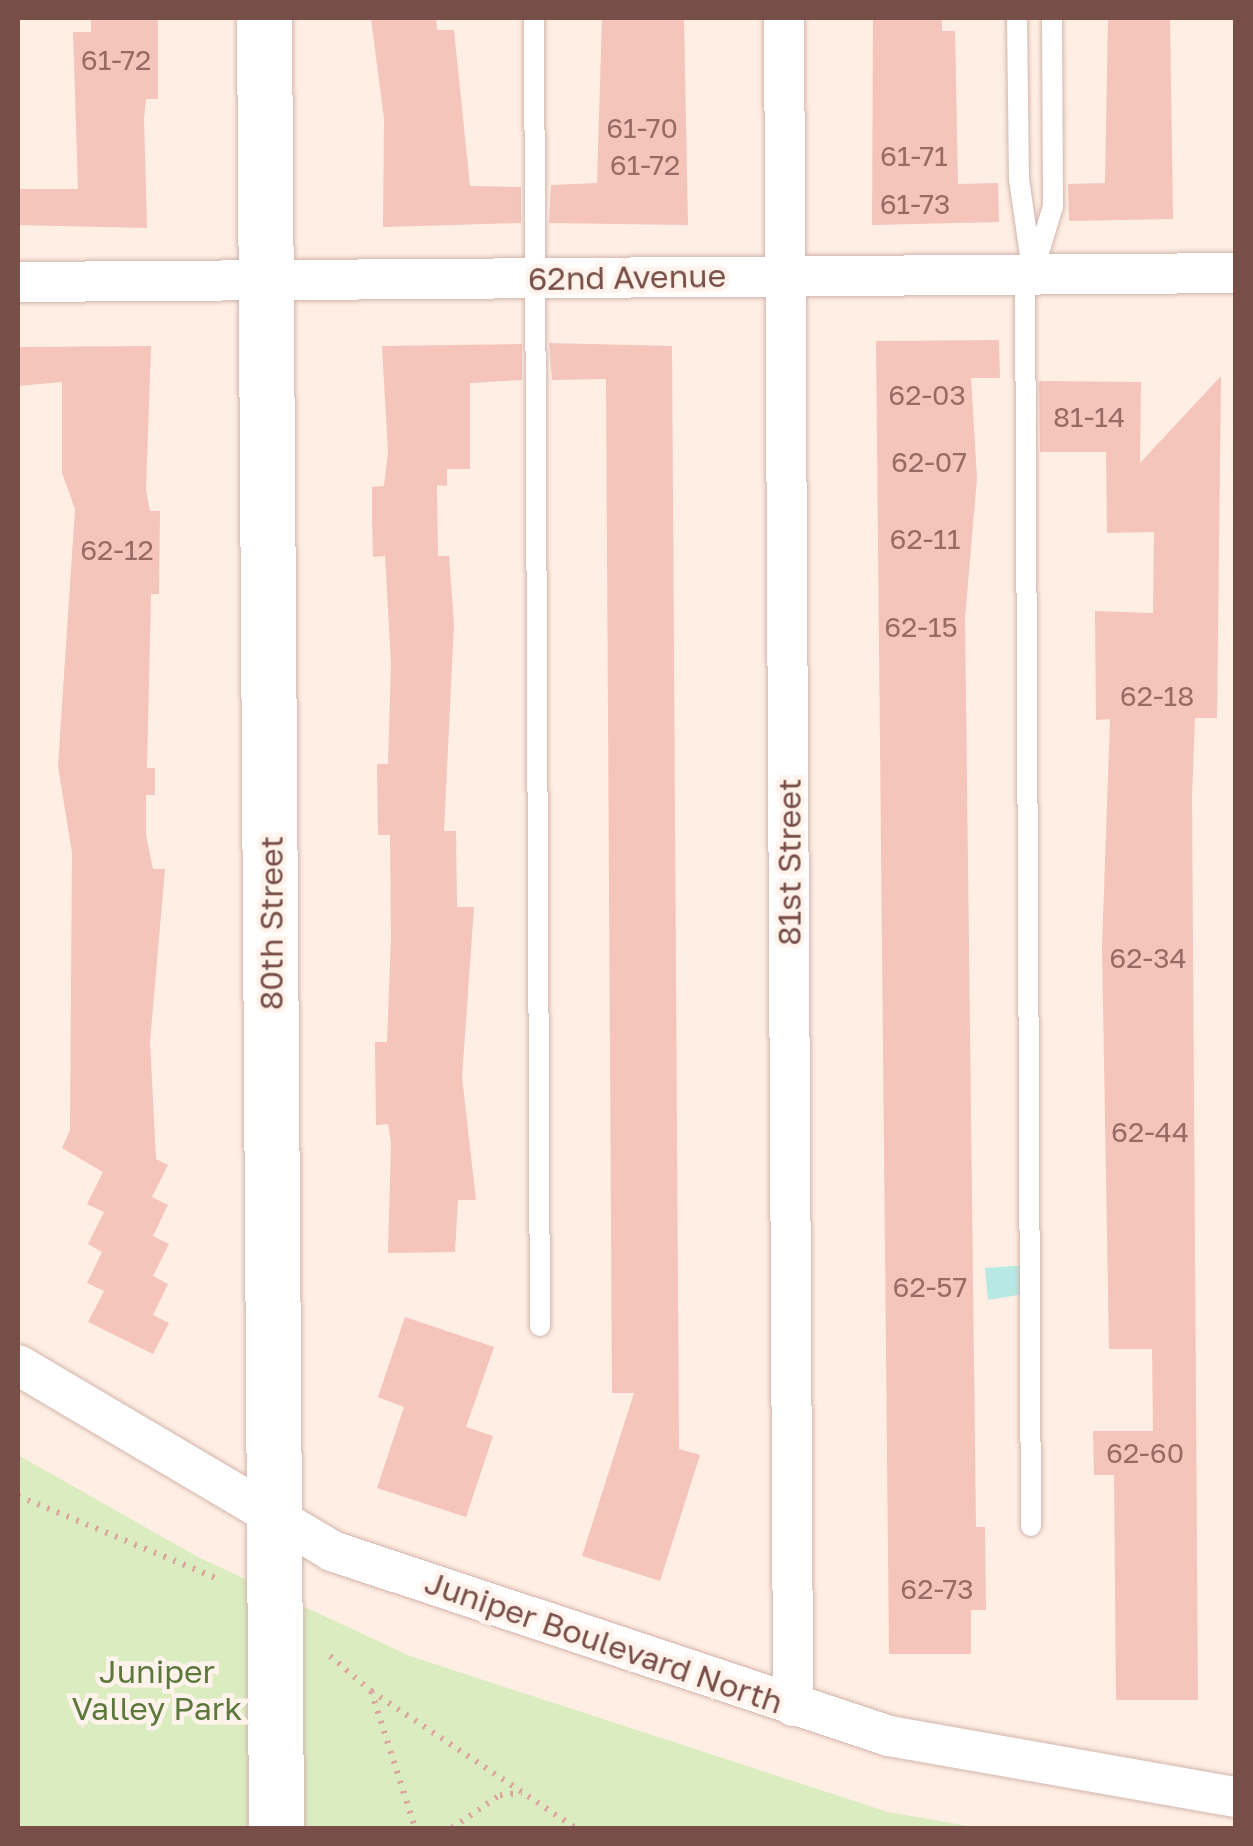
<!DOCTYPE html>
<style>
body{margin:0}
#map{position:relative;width:1253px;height:1846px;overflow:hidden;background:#feeee4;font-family:"Golos Text",sans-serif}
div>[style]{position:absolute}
.green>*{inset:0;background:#dcecc1}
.water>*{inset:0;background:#b7e8e4}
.building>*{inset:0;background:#f5c4ba}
.path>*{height:6px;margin-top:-3px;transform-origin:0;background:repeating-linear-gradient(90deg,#daa69d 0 2.5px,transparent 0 10.5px)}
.roads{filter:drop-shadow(0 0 2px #d2b5ac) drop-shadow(0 0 2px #d2b5ac)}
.lane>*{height:20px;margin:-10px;padding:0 10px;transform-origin:10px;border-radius:10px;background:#fff}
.street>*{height:40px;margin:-20px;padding:0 20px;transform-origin:20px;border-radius:20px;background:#fff}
.secondary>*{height:55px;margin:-27.5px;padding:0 27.5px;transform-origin:27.5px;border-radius:27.5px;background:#fff}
span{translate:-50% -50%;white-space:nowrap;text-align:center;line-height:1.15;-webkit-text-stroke:9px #fff3eb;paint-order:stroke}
.number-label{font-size:28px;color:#976c64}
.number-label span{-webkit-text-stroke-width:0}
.street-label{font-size:32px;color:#784e48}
.park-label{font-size:32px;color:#5c783c}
.frame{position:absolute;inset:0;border:20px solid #784e48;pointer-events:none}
</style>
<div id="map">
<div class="green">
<div style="clip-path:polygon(18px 1455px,198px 1557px,410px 1656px,888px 1812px,980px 1828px,18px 1828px)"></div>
</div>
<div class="water">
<div style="clip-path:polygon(1029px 1265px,1029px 1293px,988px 1300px,985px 1268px)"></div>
</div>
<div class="building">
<div style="clip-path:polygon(91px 18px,158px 18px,158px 99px,146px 99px,144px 119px,147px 228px,18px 225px,18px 189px,78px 189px,73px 32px,91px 32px)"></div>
<div style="clip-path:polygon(371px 18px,436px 18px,437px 30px,454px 30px,470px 186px,521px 187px,521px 223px,383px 227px,384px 119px)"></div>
<div style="clip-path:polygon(602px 18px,684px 18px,688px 225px,549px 223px,551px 185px,597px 183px)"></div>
<div style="clip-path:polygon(873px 18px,942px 18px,942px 31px,955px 31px,958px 184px,998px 183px,999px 222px,872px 225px)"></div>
<div style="clip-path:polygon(1108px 18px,1170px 18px,1173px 219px,1069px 221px,1068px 184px,1105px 183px)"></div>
<div style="clip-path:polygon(999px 340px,1000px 378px,971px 378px,977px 478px,965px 618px,976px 1527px,985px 1527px,986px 1610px,971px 1610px,971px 1654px,889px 1654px,876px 341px)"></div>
<div style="clip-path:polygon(549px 343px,672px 346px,679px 1449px,700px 1455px,660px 1581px,582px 1556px,634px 1393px,612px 1393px,606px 379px,552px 380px)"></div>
<div style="clip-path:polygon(522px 344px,522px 380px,470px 383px,470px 469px,447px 469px,447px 486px,437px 485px,438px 556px,449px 556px,454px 624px,444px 831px,456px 831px,457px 907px,474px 907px,462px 1077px,476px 1200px,458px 1200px,455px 1252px,388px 1253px,391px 1143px,388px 1124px,376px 1125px,375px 1042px,387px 1042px,391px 938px,390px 835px,378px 835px,377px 764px,388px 764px,391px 663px,385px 556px,373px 557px,372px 520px,372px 487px,384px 486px,388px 452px,382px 346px)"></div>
<div style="clip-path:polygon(151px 346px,146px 490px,150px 511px,160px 511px,159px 594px,151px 594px,147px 768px,155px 768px,155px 795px,146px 795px,146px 835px,153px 869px,165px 869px,150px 1042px,156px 1159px,168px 1165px,152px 1197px,168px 1205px,153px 1236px,169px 1244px,153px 1276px,168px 1284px,153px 1315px,169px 1323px,153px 1354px,88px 1322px,104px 1291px,87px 1283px,102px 1252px,88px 1244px,104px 1212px,87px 1204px,103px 1172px,62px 1148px,70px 1130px,72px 853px,58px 766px,75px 509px,62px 473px,62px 382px,18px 386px,18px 347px)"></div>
<div style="clip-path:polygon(1221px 376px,1217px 718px,1195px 718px,1192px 796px,1198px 1700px,1116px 1700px,1114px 1475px,1094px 1475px,1093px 1431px,1153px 1431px,1152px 1349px,1109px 1349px,1102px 947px,1110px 719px,1096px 720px,1095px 611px,1153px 613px,1154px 532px,1107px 533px,1106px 452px,1040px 452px,1039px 381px,1141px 382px,1140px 463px)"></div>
<div style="clip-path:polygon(405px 1317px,494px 1347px,466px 1427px,493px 1436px,466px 1517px,377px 1488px,404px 1407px,378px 1397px)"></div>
</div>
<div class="path">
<div style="left:18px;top:1496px;width:214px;rotate:22.5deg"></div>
<div style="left:330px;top:1656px;width:54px;rotate:40.5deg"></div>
<div style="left:371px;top:1691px;width:144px;rotate:72.2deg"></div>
<div style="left:371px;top:1691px;width:247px;rotate:33.8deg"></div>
<div style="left:452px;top:1828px;width:58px;rotate:-34.5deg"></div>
<div style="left:500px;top:1795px;width:22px;rotate:-5deg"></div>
</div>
<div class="roads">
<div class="lane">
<div style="left:534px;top:18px;width:1308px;rotate:89.74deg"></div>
<div style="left:1017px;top:18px;width:161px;rotate:89.3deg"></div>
<div style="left:1019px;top:179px;width:91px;rotate:81.8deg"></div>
<div style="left:1025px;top:272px;width:1254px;rotate:89.73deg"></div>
<div style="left:1033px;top:272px;width:69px;rotate:-73.1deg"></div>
<div style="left:1053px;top:206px;width:188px;rotate:-90.3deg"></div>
</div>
<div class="street">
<div style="left:784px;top:18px;width:1688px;rotate:89.69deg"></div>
<div style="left:18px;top:282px;width:1218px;rotate:-0.42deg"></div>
<div style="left:18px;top:1365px;width:365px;rotate:30.6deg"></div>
<div style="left:332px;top:1551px;width:587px;rotate:18.37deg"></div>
<div style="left:889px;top:1736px;width:352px;rotate:10deg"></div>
</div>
<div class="secondary">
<div style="left:264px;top:18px;width:1810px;rotate:89.62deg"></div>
</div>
</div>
<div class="number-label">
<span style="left:116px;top:60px">61-72</span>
<span style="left:642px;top:128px">61-70</span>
<span style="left:914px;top:156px">61-71</span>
<span style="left:645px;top:165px">61-72</span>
<span style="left:915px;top:204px">61-73</span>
<span style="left:927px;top:395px">62-03</span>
<span style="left:1089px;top:417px">81-14</span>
<span style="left:929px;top:462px">62-07</span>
<span style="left:925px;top:539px">62-11</span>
<span style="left:117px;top:550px">62-12</span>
<span style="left:921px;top:627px">62-15</span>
<span style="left:1157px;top:696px">62-18</span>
<span style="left:1148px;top:958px">62-34</span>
<span style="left:1150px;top:1132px">62-44</span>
<span style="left:930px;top:1287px">62-57</span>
<span style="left:1145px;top:1453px">62-60</span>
<span style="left:937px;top:1589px">62-73</span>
</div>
<div class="street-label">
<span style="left:627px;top:277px;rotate:-1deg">62nd Avenue</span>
<span style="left:789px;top:862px;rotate:-90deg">81st Street</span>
<span style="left:271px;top:923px;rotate:-90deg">80th Street</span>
<span style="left:604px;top:1642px;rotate:19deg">Juniper Boulevard North</span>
</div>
<div class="park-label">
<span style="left:157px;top:1690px">Juniper<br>Valley Park</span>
</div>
<div class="frame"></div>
</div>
